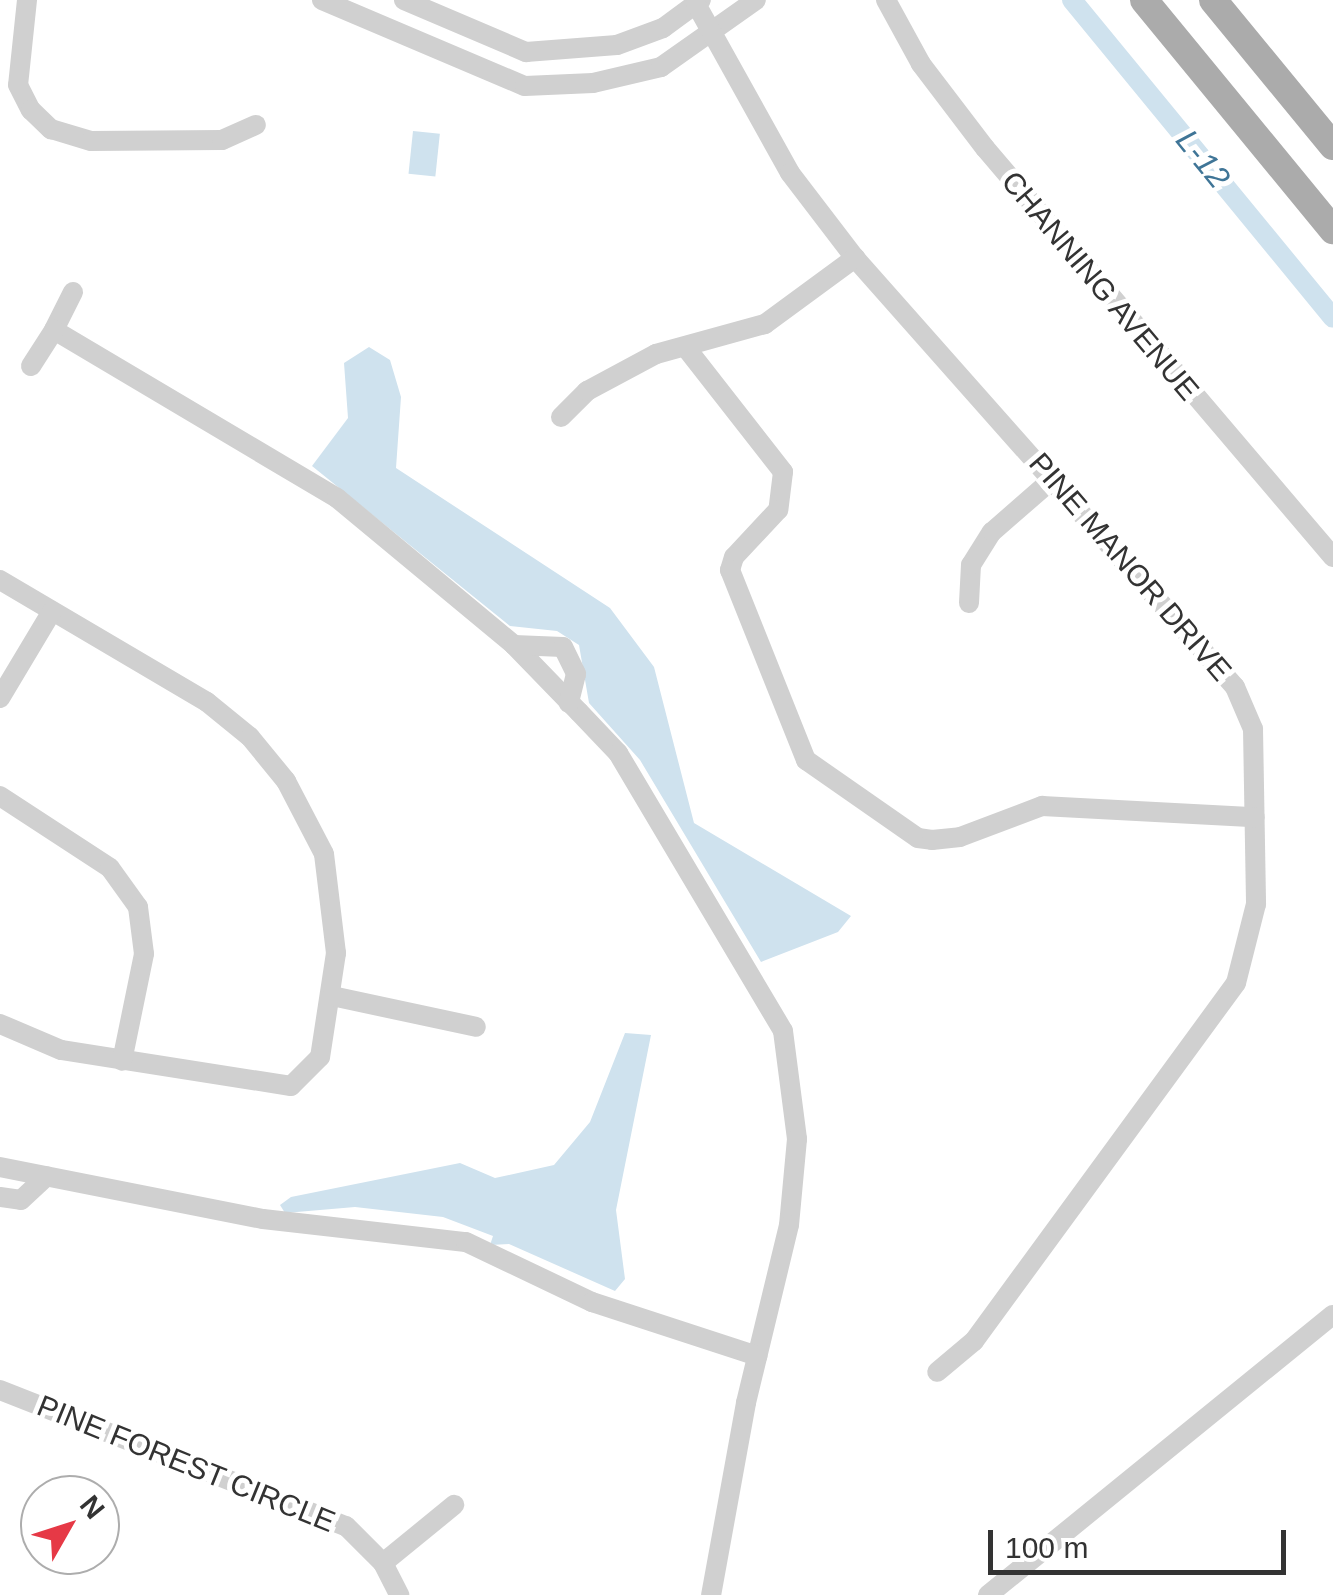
<!DOCTYPE html>
<style>
body{margin:0}
#map{position:relative;width:1333px;height:1595px;overflow:hidden;background:#fff;font-family:Arial,sans-serif}
div>[style]{position:absolute}
.water>*{inset:0;background:#cfe2ee;transform-origin:0 0}
.canal>*{height:20px;margin:-10px;padding:0 10px;transform-origin:10px;border-radius:10px;background:#cfe2ee}
.minor>*{height:20px;margin:-10px;padding:0 10px;transform-origin:10px;border-radius:10px;background:#d0d0d0}
.major>*{height:28px;margin:-14px;padding:0 14px;transform-origin:14px;border-radius:14px;background:#ababab}
span{translate:-50% -50%;white-space:nowrap;text-align:center;line-height:1.15;-webkit-text-stroke:10px #fff;paint-order:stroke}
.street-label{font-size:30px;color:#333}
.water-label{font-size:32px;color:#3f7597;font-style:italic}
.north{position:absolute;left:20px;top:1475px;width:100px;height:100px;box-sizing:border-box;background:#fff;border:2px solid #adadad;border-radius:50%;rotate:51deg;font-size:28px;font-weight:700;line-height:40px;text-align:center;color:#333}
.north::after{content:'';display:block;margin:auto;width:35px;height:45px;background:#e63946;clip-path:polygon(50% 0,100% 100%,50% 72%,0 100%)}
.scale{position:absolute;left:988px;top:1530px;width:298px;height:45px;box-sizing:border-box;border:5px solid #333;border-top:0;padding-left:12px;font-size:30px;line-height:35px;white-space:nowrap;color:#333;-webkit-text-stroke:8px #fff;paint-order:stroke}
</style>
<div id="map">
<div class="water">
<div style="left:413px;top:131px;width:27px;height:43px;rotate:6deg"></div>
<div style="clip-path:polygon(369px 347px,390px 360px,401px 397px,396px 468px,610px 608px,654px 667px,694px 823px,851px 916px,838px 932px,761px 962px,640px 760px,589px 703px,579px 645px,557px 631px,510px 626px,312px 466px,348px 418px,344px 363px)"></div>
<div style="clip-path:polygon(625px 1033px,651px 1035px,616px 1210px,625px 1279px,615px 1291px,509px 1244px,490px 1245px,493px 1236px,443px 1217px,355px 1207px,285px 1213px,280px 1205px,291px 1197px,460px 1163px,495px 1178px,554px 1165px,590px 1122px)"></div>
</div>
<div class="canal">
<div style="left:1072px;top:0;width:411px;rotate:50.6deg"></div>
</div>
<div class="minor">
<div style="left:27px;top:0;width:85px;rotate:96deg"></div>
<div style="left:18px;top:85px;width:28px;rotate:63deg"></div>
<div style="left:31px;top:110px;width:28px;rotate:44deg"></div>
<div style="left:51px;top:129px;width:42px;rotate:16.7deg"></div>
<div style="left:91px;top:141px;width:131px;rotate:-0.4deg"></div>
<div style="left:222px;top:140px;width:37px;rotate:-24deg"></div>
<div style="left:322px;top:0;width:220px;rotate:23deg"></div>
<div style="left:525px;top:86px;width:68px;rotate:-2.5deg"></div>
<div style="left:593px;top:83px;width:70px;rotate:-13.2deg"></div>
<div style="left:661px;top:67px;width:116px;rotate:-35.2deg"></div>
<div style="left:404px;top:0;width:133px;rotate:23.1deg"></div>
<div style="left:526px;top:52px;width:91px;rotate:-4.4deg"></div>
<div style="left:617px;top:45px;width:49px;rotate:-20.3deg"></div>
<div style="left:663px;top:28px;width:47px;rotate:-36.4deg"></div>
<div style="left:886px;top:0;width:73px;rotate:61.3deg"></div>
<div style="left:921px;top:64px;width:106px;rotate:52.7deg"></div>
<div style="left:985px;top:148px;width:537px;rotate:49.61deg"></div>
<div style="left:696px;top:4px;width:193px;rotate:60.9deg"></div>
<div style="left:790px;top:173px;width:107px;rotate:52.6deg"></div>
<div style="left:855px;top:258px;width:573px;rotate:48.47deg"></div>
<div style="left:1235px;top:687px;width:46px;rotate:66.8deg"></div>
<div style="left:1253px;top:729px;width:175px;rotate:89deg"></div>
<div style="left:1256px;top:904px;width:81px;rotate:104.2deg"></div>
<div style="left:1236px;top:983px;width:444px;rotate:126.2deg"></div>
<div style="left:974px;top:1341px;width:48px;rotate:140deg"></div>
<div style="left:73px;top:292px;width:42px;rotate:116.6deg"></div>
<div style="left:54px;top:330px;width:329px;rotate:30.7deg"></div>
<div style="left:337px;top:498px;width:230px;rotate:39.7deg"></div>
<div style="left:514px;top:645px;width:93px;rotate:45.9deg"></div>
<div style="left:579px;top:712px;width:57px;rotate:46.4deg"></div>
<div style="left:618px;top:753px;width:323px;rotate:59.3deg"></div>
<div style="left:783px;top:1031px;width:109px;rotate:82.6deg"></div>
<div style="left:797px;top:1139px;width:86px;rotate:95.3deg"></div>
<div style="left:789px;top:1225px;width:183px;rotate:103.6deg"></div>
<div style="left:746px;top:1403px;width:195px;rotate:100.3deg"></div>
<div style="left:687px;top:349px;width:156px;rotate:52deg"></div>
<div style="left:783px;top:472px;width:38px;rotate:97deg"></div>
<div style="left:778px;top:510px;width:64px;rotate:133.1deg"></div>
<div style="left:734px;top:557px;width:14px;rotate:107deg"></div>
<div style="left:730px;top:570px;width:205px;rotate:68.2deg"></div>
<div style="left:806px;top:760px;width:136px;rotate:34.9deg"></div>
<div style="left:918px;top:838px;width:14px;rotate:8deg"></div>
<div style="left:932px;top:840px;width:28px;rotate:-6deg"></div>
<div style="left:960px;top:837px;width:88px;rotate:-20.7deg"></div>
<div style="left:1042px;top:806px;width:213px;rotate:3deg"></div>
<div style="left:31px;top:366px;width:43px;rotate:-57.4deg"></div>
<div style="left:561px;top:417px;width:37px;rotate:-45deg"></div>
<div style="left:587px;top:391px;width:78px;rotate:-28.2deg"></div>
<div style="left:656px;top:354px;width:113px;rotate:-15.4deg"></div>
<div style="left:765px;top:324px;width:112px;rotate:-36.3deg"></div>
<div style="left:0;top:580px;width:240px;rotate:30.5deg"></div>
<div style="left:207px;top:702px;width:55px;rotate:39.1deg"></div>
<div style="left:250px;top:737px;width:57px;rotate:50.7deg"></div>
<div style="left:286px;top:781px;width:82px;rotate:62.5deg"></div>
<div style="left:324px;top:854px;width:100px;rotate:83.1deg"></div>
<div style="left:336px;top:953px;width:105px;rotate:98.7deg"></div>
<div style="left:320px;top:1057px;width:41px;rotate:135deg"></div>
<div style="left:291px;top:1086px;width:233px;rotate:-171.1deg"></div>
<div style="left:61px;top:1050px;width:66px;rotate:-156.9deg"></div>
<div style="left:969px;top:603px;width:38px;rotate:-87deg"></div>
<div style="left:971px;top:565px;width:39px;rotate:-58deg"></div>
<div style="left:992px;top:532px;width:82px;rotate:-41.1deg"></div>
<div style="left:514px;top:645px;width:49px;rotate:2.3deg"></div>
<div style="left:563px;top:647px;width:30px;rotate:64deg"></div>
<div style="left:576px;top:674px;width:30px;rotate:104deg"></div>
<div style="left:0;top:698px;width:101px;rotate:-59.1deg"></div>
<div style="left:0;top:796px;width:131px;rotate:33.2deg"></div>
<div style="left:110px;top:868px;width:48px;rotate:54.3deg"></div>
<div style="left:138px;top:907px;width:47px;rotate:82.7deg"></div>
<div style="left:144px;top:954px;width:109px;rotate:101.6deg"></div>
<div style="left:332px;top:996px;width:147px;rotate:12.1deg"></div>
<div style="left:0;top:1167px;width:268px;rotate:11.2deg"></div>
<div style="left:263px;top:1219px;width:204px;rotate:6.5deg"></div>
<div style="left:466px;top:1242px;width:140px;rotate:25.5deg"></div>
<div style="left:592px;top:1302px;width:174px;rotate:18.1deg"></div>
<div style="left:0;top:1197px;width:21px;rotate:8deg"></div>
<div style="left:21px;top:1200px;width:35px;rotate:-43deg"></div>
<div style="left:0;top:1390px;width:372px;rotate:21.5deg"></div>
<div style="left:346px;top:1526px;width:52px;rotate:45deg"></div>
<div style="left:383px;top:1563px;width:36px;rotate:63deg"></div>
<div style="left:383px;top:1563px;width:92px;rotate:-39.2deg"></div>
<div style="left:988px;top:1595px;width:444px;rotate:-39.1deg"></div>
</div>
<div class="major">
<div style="left:1144px;top:0;width:298px;rotate:50.6deg"></div>
<div style="left:1213px;top:0;width:189px;rotate:50.6deg"></div>
</div>
<div class="street-label">
<span style="left:1100px;top:286px;rotate:50deg">CHANNING AVENUE</span>
<span style="left:1130px;top:567px;rotate:49deg">PINE MANOR DRIVE</span>
<span style="left:186px;top:1464px;rotate:22deg">PINE FOREST CIRCLE</span>
</div>
<div class="water-label">
<span style="left:1203px;top:159px;rotate:51deg">L-12</span>
</div>
<div class="north">N</div>
<div class="scale">100 m</div>
</div>
